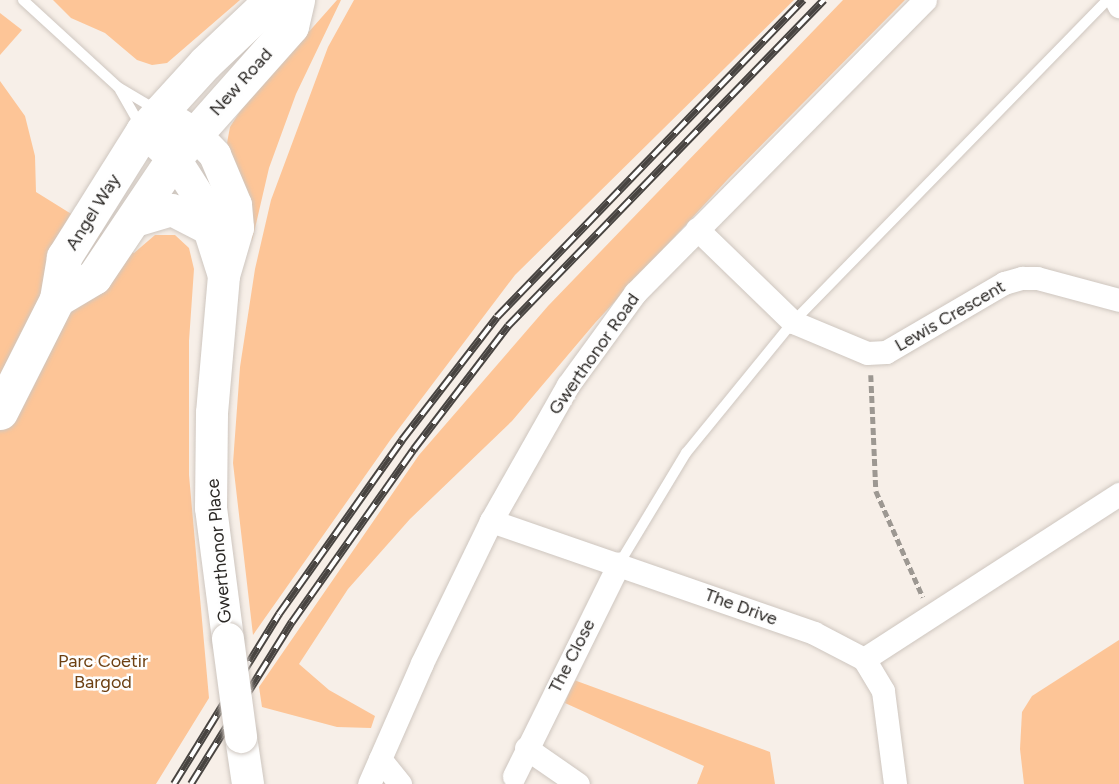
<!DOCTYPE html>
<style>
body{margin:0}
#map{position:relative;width:1119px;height:784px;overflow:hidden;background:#f7efe8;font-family:Figtree,sans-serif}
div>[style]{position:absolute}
.green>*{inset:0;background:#fdc597}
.path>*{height:4.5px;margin-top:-2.25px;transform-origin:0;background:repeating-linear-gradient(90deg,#9d9892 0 7px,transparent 0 10.5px)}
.roads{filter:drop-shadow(0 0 2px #cec6bf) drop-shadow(0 0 2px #cec6bf)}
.lane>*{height:10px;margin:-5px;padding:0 5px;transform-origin:5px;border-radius:5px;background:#fff}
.street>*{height:23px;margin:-11.5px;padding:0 11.5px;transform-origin:11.5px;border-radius:11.5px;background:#fff}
.secondary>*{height:32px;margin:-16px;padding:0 16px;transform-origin:16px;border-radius:16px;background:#fff}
.primary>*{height:35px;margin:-17.5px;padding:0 17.5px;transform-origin:17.5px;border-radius:17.5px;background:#fff}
.rail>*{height:8px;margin-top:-4px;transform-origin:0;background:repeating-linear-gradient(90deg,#fefefe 0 16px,#484441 0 32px);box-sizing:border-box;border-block:2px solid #484441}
.bridges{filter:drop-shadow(0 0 2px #cec6bf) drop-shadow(0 0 2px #cec6bf)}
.secondary-bridge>*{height:32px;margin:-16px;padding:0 16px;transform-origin:16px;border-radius:16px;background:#fff}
span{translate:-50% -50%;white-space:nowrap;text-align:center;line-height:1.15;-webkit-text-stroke:5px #fefefe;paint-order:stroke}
.street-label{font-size:18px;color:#2a2724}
.park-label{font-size:18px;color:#6d4012}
</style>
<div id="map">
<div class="green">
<div style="clip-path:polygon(53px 0,240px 0,167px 63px,152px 65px,137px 60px,105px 33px,71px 18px)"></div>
<div style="clip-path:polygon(337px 0,341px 0,296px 94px,269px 168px,252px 241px,245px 193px,227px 143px,230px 127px,244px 105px)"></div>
<div style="clip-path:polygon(354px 0,794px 0,515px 275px,391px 439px,253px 635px,233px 463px,240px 367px,255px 269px,271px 200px,328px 47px)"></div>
<div style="clip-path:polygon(843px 0,905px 0,728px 179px,595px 323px,512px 421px,410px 519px,348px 589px,299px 664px,329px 690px,375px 716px,371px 728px,337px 727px,262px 707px,259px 687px,419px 455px,548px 306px)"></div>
<div style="clip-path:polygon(0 13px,22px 30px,0 55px)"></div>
<div style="clip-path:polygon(0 81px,25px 116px,35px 156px,36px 192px,134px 253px,155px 235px,175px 235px,189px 248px,194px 269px,189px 341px,189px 475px,209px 698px,156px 784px,0 784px)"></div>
<div style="clip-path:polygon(1119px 640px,1119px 784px,1024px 784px,1020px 749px,1022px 712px,1032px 696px)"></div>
<div style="clip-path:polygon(574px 680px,770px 752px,775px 784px,697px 784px,704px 766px,565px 703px)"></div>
</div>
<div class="path">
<div style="left:871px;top:375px;width:116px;rotate:87.5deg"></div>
<div style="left:876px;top:491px;width:116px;rotate:66.1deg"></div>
</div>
<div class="roads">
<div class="lane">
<div style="left:23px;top:0;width:129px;rotate:42.5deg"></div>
<div style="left:118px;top:87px;width:43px;rotate:30.7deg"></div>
<div style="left:120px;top:90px;width:40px;rotate:60.3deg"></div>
<div style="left:619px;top:564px;width:130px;rotate:-58.9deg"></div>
<div style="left:686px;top:453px;width:169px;rotate:-50.8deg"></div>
<div style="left:793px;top:322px;width:450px;rotate:-45.7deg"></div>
</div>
<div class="street">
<div style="left:1116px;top:0;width:7px;rotate:63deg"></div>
<div style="left:697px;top:229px;width:134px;rotate:44.1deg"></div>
<div style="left:793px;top:322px;width:80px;rotate:22.7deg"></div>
<div style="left:867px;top:353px;width:19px;rotate:-3deg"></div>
<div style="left:886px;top:352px;width:137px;rotate:-30.3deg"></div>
<div style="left:1004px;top:283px;width:19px;rotate:-16deg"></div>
<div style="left:1022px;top:278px;width:15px"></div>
<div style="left:1037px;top:278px;width:85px;rotate:15deg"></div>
<div style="left:491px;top:521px;width:342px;rotate:19.1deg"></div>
<div style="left:814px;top:633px;width:56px;rotate:27.5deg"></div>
<div style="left:864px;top:659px;width:37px;rotate:59deg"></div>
<div style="left:883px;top:691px;width:94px;rotate:82.6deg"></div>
<div style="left:864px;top:659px;width:304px;rotate:-32.9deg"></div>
<div style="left:526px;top:748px;width:63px;rotate:34.7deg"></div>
<div style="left:380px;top:759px;width:32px;rotate:51deg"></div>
<div style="left:514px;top:776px;width:237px;rotate:-63.7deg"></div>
<div style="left:369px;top:784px;width:132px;rotate:-66.3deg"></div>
<div style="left:422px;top:663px;width:158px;rotate:-64.1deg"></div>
<div style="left:491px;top:521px;width:156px;rotate:-60.5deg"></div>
<div style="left:568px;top:385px;width:114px;rotate:-53.9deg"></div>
<div style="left:635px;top:293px;width:412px;rotate:-45.3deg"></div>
</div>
<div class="secondary">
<div style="left:159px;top:112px;width:42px;rotate:31.4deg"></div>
<div style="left:195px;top:134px;width:29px;rotate:46deg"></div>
<div style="left:215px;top:155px;width:54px;rotate:67.2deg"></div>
<div style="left:236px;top:205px;width:23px;rotate:85deg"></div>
<div style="left:238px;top:228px;width:50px;rotate:106.3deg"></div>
<div style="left:224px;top:276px;width:138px;rotate:95deg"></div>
<div style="left:212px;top:413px;width:95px;rotate:90.6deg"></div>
<div style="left:211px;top:508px;width:132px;rotate:82.6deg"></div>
<div style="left:143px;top:131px;width:41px;rotate:41.1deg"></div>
<div style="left:174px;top:158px;width:67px;rotate:57.3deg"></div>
<div style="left:210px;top:214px;width:15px;rotate:94deg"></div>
<div style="left:209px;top:229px;width:49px;rotate:72.3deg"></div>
<div style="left:132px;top:222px;width:42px;rotate:-16.7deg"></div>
<div style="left:172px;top:210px;width:42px;rotate:27.2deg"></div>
<div style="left:241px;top:737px;width:48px;rotate:81.5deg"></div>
</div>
<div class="primary">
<div style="left:57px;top:299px;width:43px;rotate:-30.7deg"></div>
<div style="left:94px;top:277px;width:143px;rotate:-56.1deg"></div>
<div style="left:174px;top:158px;width:176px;rotate:-48.4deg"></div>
<div style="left:291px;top:26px;width:27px;rotate:-77deg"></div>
<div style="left:0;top:412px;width:127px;rotate:-63.2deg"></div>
<div style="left:57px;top:299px;width:43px;rotate:-80.5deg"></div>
<div style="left:64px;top:257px;width:149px;rotate:-57.9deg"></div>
<div style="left:143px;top:131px;width:92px;rotate:-47.6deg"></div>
<div style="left:205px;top:63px;width:80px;rotate:-43.5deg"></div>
<div style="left:263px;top:8px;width:24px;rotate:-19deg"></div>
</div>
</div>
<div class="rail">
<div style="left:174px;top:784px;width:200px;rotate:-58.3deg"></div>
<div style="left:279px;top:614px;width:213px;rotate:-54.7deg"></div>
<div style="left:402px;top:440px;width:155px;rotate:-52.3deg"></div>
<div style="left:497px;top:317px;width:441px;rotate:-46deg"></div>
<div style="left:191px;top:784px;width:191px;rotate:-58.1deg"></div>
<div style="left:292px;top:622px;width:212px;rotate:-54.8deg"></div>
<div style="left:414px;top:449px;width:155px;rotate:-52.6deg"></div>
<div style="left:508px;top:326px;width:454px;rotate:-45.9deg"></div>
</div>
<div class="bridges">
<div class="secondary-bridge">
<div style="left:228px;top:639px;width:99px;rotate:82.4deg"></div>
</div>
</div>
<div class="street-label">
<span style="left:241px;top:82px;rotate:-48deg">New Road</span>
<span style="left:93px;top:212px;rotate:-58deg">Angel Way</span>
<span style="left:950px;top:316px;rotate:-30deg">Lewis Crescent</span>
<span style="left:594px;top:354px;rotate:-55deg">Gwerthonor Road</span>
<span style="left:219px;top:551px;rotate:-95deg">Gwerthonor Place</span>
<span style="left:741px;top:607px;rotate:20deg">The Drive</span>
<span style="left:572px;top:656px;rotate:-63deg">The Close</span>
</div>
<div class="park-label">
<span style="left:103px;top:672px">Parc Coetir<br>Bargod</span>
</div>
</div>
